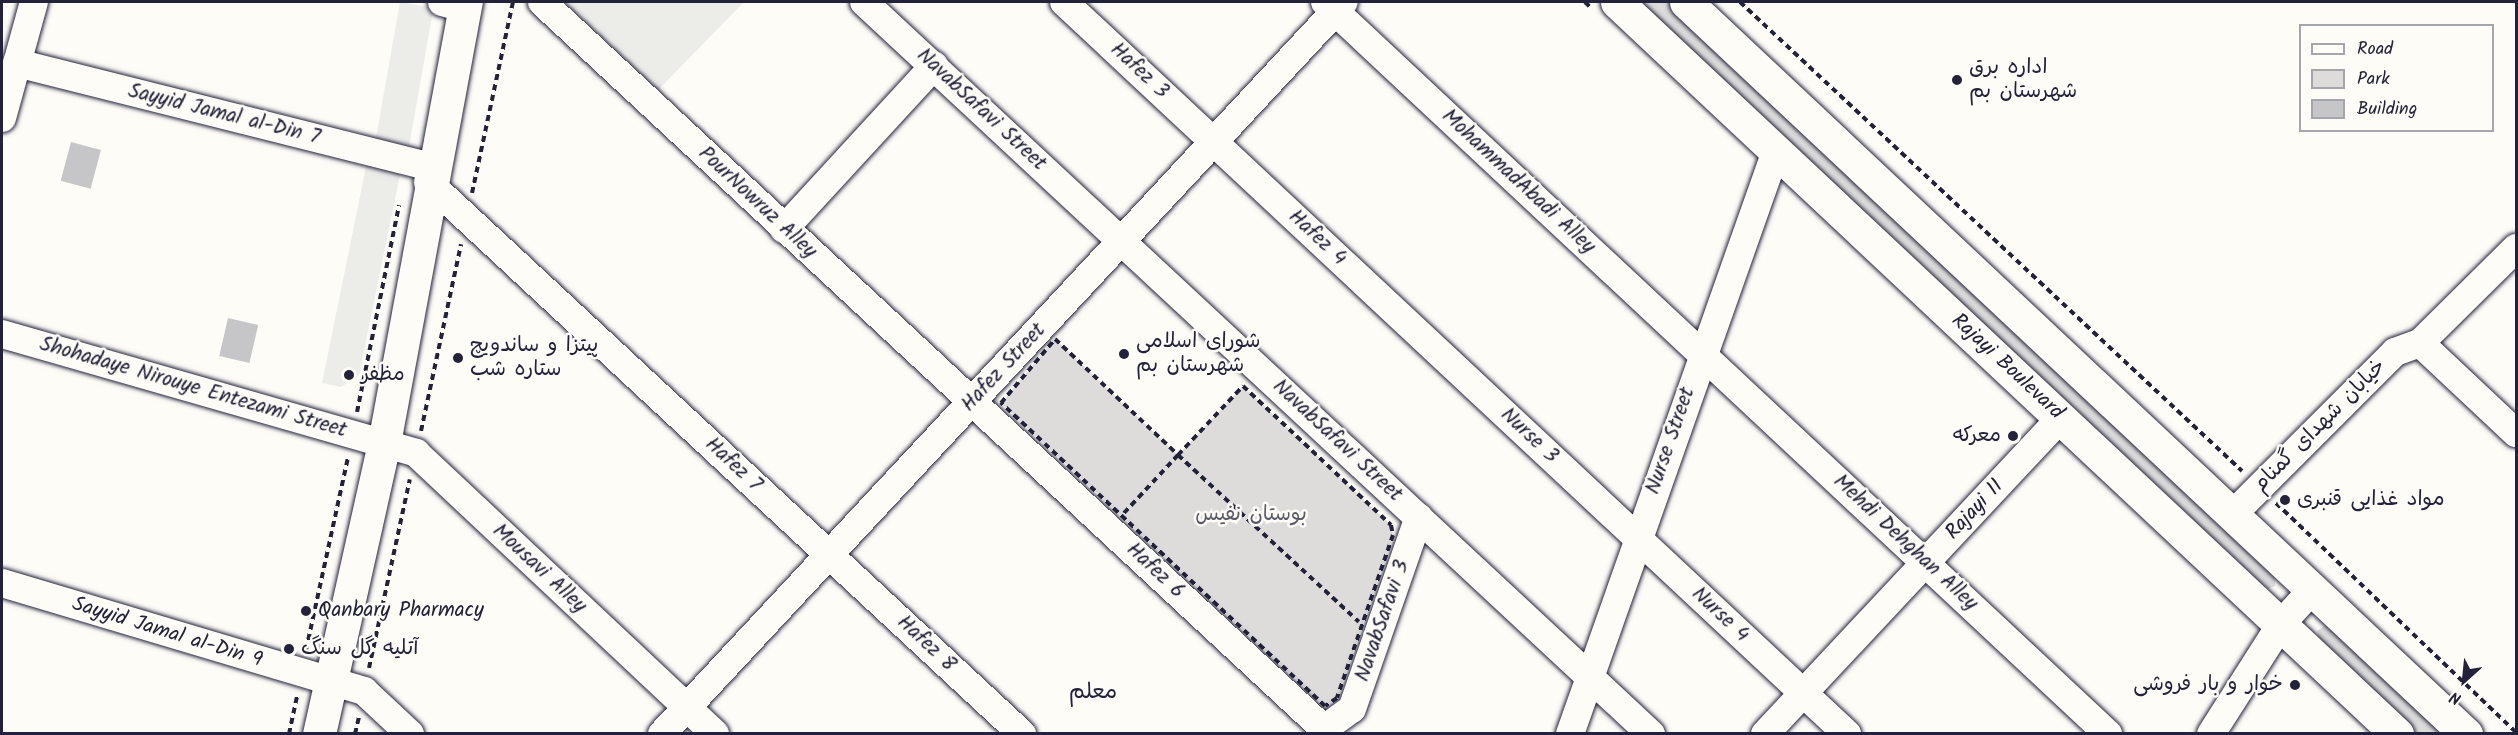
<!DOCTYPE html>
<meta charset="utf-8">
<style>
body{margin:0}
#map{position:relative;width:2518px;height:735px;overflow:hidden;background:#fdfcf7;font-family:Kalam,"Playpen Sans Arabic",sans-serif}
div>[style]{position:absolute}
.built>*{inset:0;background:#ecece9;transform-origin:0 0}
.green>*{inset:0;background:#dddcdb}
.building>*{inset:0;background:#c6c6c8;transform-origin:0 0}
.path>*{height:4px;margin-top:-2px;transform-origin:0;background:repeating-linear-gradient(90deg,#22223b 0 6px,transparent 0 10.5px)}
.roads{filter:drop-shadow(0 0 2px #22223b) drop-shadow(0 0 2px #22223b)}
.minor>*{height:28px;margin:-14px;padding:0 14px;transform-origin:14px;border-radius:14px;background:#fdfcf7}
.major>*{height:33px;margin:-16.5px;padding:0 16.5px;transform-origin:16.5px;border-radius:16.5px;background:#fdfcf7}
.dots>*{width:16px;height:16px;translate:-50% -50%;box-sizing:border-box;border:3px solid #fdfcf7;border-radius:50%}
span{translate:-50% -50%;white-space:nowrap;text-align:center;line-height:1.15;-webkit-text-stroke:5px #fdfcf7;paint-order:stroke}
.poi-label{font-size:21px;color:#22223b}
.left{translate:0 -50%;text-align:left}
.right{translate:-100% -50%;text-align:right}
.street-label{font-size:21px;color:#22223b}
.park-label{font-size:21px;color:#5a5a6b}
.neighbourhood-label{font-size:22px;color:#22223b}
.frame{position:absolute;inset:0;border:3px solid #22223b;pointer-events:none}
.legend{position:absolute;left:2299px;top:24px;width:195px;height:108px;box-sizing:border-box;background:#fdfcf7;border:2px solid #a5a5ac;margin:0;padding:8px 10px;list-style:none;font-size:18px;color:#22223b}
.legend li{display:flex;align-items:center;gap:12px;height:30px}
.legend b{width:30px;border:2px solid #a5a5ac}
.north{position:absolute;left:2434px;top:651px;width:60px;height:60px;-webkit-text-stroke:4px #fdfcf7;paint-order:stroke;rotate:207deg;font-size:16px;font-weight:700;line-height:24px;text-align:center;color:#22223b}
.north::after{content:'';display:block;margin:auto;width:21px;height:27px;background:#22223b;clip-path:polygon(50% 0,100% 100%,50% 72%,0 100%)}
</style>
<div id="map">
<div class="built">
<div style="left:400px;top:2px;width:34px;height:143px;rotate:10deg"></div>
<div style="clip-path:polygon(564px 2px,744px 2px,658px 90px)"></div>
<div style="clip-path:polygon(367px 162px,401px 170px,359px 375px,341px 387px,322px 383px)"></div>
</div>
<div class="green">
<div style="clip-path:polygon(1634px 2px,1669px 2px,2274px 569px,2275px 586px,2267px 589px)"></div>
<div style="clip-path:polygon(1055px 339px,1178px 455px,1243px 386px,1391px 525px,1393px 535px,1337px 698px,1325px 706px,1001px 403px)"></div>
<div style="clip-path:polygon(2327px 624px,2449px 733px,2414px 733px,2320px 644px,2317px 631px)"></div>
</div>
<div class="building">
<div style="left:71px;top:142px;width:31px;height:40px;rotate:15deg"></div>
<div style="left:228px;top:318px;width:31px;height:39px;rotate:13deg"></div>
</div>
<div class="path">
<div style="left:1585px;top:2px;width:8px;rotate:45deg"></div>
<div style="left:1740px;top:2px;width:687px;rotate:43.05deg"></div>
<div style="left:472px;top:193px;width:195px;rotate:-77.9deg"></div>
<div style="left:1055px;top:339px;width:169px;rotate:43.3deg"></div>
<div style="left:1178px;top:455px;width:95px;rotate:-46.7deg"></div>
<div style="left:1243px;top:386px;width:203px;rotate:43.2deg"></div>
<div style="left:1391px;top:525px;width:10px;rotate:79deg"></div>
<div style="left:1393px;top:535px;width:172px;rotate:109deg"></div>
<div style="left:1337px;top:698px;width:14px;rotate:146deg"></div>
<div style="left:1325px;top:706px;width:444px;rotate:-136.9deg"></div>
<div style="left:1001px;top:403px;width:84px;rotate:-49.8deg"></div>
<div style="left:357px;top:412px;width:211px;rotate:-78.5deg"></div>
<div style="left:421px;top:431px;width:191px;rotate:-77.9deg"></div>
<div style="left:2276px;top:503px;width:332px;rotate:43.7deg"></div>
<div style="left:1124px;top:513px;width:79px;rotate:-47deg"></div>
<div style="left:1178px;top:455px;width:246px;rotate:42.7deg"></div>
<div style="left:306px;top:650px;width:197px;rotate:-77.7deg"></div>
<div style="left:369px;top:668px;width:193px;rotate:-77.8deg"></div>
<div style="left:289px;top:734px;width:40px;rotate:-78deg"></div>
<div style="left:355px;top:734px;width:17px;rotate:-77deg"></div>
</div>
<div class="roads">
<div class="minor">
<div style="left:442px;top:2px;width:24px;rotate:15deg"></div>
<div style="left:542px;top:2px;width:1068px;rotate:42.91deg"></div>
<div style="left:1324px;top:729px;width:34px;rotate:-36deg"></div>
<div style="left:1352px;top:709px;width:203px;rotate:-70.8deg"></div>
<div style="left:864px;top:2px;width:1075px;rotate:42.93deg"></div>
<div style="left:1064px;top:2px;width:1072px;rotate:43.07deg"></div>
<div style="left:1325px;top:2px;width:1072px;rotate:43.07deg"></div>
<div style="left:17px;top:63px;width:427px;rotate:14.1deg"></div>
<div style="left:2px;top:118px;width:120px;rotate:-74.6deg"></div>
<div style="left:428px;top:182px;width:811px;rotate:42.9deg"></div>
<div style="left:784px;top:229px;width:222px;rotate:-47.4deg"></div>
<div style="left:2px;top:334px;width:431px;rotate:16deg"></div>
<div style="left:416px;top:453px;width:410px;rotate:43.2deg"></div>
<div style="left:2420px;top:343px;width:132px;rotate:43.2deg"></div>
<div style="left:2233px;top:514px;width:229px;rotate:-45deg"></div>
<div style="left:2395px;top:352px;width:27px;rotate:-20deg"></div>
<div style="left:2420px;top:343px;width:135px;rotate:-44.7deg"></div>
<div style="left:2px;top:583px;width:378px;rotate:16.6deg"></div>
<div style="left:364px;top:691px;width:63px;rotate:43.1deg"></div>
<div style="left:662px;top:734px;width:1000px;rotate:-47.03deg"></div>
<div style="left:1570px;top:734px;width:618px;rotate:-70.54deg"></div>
<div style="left:1765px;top:734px;width:433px;rotate:-46.9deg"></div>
<div style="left:2211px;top:734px;width:130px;rotate:-57.5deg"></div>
<div style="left:2281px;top:624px;width:47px;rotate:-47.6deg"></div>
</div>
<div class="major">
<div style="left:1617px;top:2px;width:1070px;rotate:43.18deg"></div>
<div style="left:1686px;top:2px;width:1070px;rotate:43.18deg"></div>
<div style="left:319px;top:734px;width:298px;rotate:-77.4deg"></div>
<div style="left:384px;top:443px;width:449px;rotate:-79.5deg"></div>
</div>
</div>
<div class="dots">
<div style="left:1957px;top:80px;background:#22223b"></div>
<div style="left:1124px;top:354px;background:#22223b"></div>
<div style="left:458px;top:358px;background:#22223b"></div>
<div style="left:349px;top:375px;background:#22223b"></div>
<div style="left:2013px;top:436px;background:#22223b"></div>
<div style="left:2285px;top:500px;background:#22223b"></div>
<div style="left:306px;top:611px;background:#22223b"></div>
<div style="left:289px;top:649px;background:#22223b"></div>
<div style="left:2295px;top:685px;background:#22223b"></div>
</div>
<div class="poi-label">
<span class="left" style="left:1969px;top:80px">اداره برق<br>شهرستان بم</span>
<span class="left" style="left:1136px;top:354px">شورای اسلامی<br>شهرستان بم</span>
<span class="left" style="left:470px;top:358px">پیتزا و ساندویچ<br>ستاره شب</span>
<span class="left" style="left:361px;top:375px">مظفر</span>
<span class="right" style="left:2001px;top:436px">معرکه</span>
<span class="left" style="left:2297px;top:500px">مواد غذایی قنبری</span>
<span class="left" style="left:318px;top:611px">Qanbary Pharmacy</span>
<span class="left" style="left:301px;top:649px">آتلیه گل سنگ</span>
<span class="right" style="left:2283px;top:685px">خوار و بار فروشی</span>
</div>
<div class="street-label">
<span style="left:1139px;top:71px;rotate:43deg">Hafez 3</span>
<span style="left:981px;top:110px;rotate:43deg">NavabSafavi Street</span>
<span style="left:224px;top:115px;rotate:14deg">Sayyid Jamal al-Din 7</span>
<span style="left:1518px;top:182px;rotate:43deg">MohammadAbadi Alley</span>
<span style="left:757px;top:203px;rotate:43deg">PourNowruz Alley</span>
<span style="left:1317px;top:238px;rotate:43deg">Hafez 4</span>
<span style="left:2007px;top:367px;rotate:43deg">Rajayi Boulevard</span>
<span style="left:1004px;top:368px;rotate:-47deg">Hafez Street</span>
<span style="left:193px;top:388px;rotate:16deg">Shohadaye Nirouye Entezami Street</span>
<span style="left:2320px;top:426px;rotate:-45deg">خیابان شهدای گمنام</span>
<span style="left:1529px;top:436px;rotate:43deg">Nurse 3</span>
<span style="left:1337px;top:441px;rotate:43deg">NavabSafavi Street</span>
<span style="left:1671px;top:441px;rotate:-71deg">Nurse Street</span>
<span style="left:733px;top:465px;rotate:43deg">Hafez 7</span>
<span style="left:1975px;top:510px;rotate:-47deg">Rajayi 11</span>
<span style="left:1905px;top:543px;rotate:43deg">Mehdi Dehghan Alley</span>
<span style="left:539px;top:569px;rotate:43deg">Mousavi Alley</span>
<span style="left:1155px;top:571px;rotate:43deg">Hafez 6</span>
<span style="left:1720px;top:615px;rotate:43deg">Nurse 4</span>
<span style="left:1383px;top:621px;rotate:-71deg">NavabSafavi 3</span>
<span style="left:167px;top:633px;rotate:17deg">Sayyid Jamal al-Din 9</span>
<span style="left:926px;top:644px;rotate:43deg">Hafez 8</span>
</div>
<div class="park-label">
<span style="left:1251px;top:515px">بوستان نفیس</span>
</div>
<div class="neighbourhood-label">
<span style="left:1093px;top:693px">معلم</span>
</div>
<div class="frame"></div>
<ul class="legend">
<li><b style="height:8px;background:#fdfcf7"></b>Road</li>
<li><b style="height:16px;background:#dddcdb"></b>Park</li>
<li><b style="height:16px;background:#c6c6c8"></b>Building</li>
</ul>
<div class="north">N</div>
</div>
